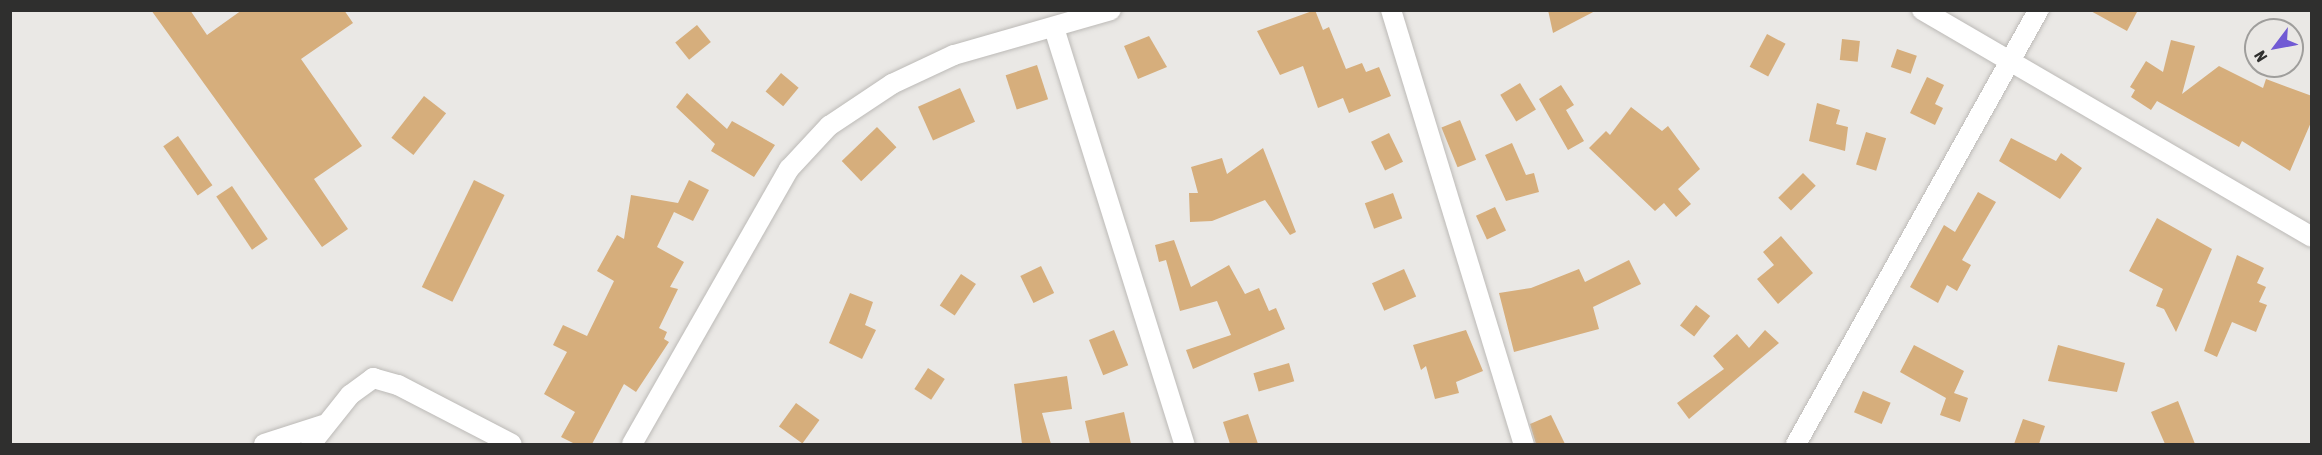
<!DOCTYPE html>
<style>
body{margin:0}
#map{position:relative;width:2322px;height:455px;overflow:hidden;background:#eae8e5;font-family:"Asap Condensed",sans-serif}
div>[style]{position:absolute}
.building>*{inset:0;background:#d6ae7c;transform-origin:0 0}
.roads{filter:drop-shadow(0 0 2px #bcbab7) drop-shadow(0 0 2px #bcbab7)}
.minor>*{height:20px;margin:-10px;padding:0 10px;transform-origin:10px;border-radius:10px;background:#fff}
span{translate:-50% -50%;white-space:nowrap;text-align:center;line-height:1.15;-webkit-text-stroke:4.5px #eae8e5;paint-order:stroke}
.frame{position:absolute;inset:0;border:12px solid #2f2f2e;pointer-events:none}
.north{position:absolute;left:2244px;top:18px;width:60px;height:60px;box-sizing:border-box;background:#eae8e5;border:2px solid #9f9e9c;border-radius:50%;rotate:238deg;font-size:16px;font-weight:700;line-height:24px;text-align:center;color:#2f2f2e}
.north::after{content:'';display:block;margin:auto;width:21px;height:27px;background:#715ad4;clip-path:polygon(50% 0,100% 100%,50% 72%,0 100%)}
</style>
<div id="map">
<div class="building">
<div style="clip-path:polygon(151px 10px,190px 10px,207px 35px,242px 10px,344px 10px,353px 23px,301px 59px,362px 146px,314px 179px,348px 229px,322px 247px)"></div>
<div style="clip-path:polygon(1315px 10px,1323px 30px,1329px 27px,1346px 69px,1362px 63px,1366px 72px,1379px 67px,1391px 96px,1349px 113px,1343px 98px,1318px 108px,1303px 66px,1280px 75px,1257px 31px)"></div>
<div style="clip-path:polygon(1548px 10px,1597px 10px,1553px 33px)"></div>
<div style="clip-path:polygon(2089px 10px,2138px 10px,2127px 31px)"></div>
<div style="left:697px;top:25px;width:22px;height:28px;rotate:51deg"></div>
<div style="left:1767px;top:34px;width:21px;height:37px;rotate:28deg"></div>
<div style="clip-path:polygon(1149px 36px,1167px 67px,1138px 79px,1124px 46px)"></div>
<div style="left:1842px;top:39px;width:18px;height:21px;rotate:6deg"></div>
<div style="clip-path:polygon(2171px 40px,2195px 46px,2182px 94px,2219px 66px,2263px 88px,2266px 79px,2312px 96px,2312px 120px,2290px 171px,2242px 141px,2239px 147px,2157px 101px,2151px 110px,2131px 97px,2135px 90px,2130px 87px,2146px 61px,2163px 72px)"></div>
<div style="left:1897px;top:49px;width:21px;height:19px;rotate:19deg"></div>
<div style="left:1037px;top:65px;width:36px;height:33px;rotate:72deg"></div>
<div style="left:781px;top:73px;width:23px;height:24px;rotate:40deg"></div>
<div style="clip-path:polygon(1927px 77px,1944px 85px,1935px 104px,1943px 108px,1935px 125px,1910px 113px)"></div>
<div style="left:1520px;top:83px;width:31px;height:23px;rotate:59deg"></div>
<div style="clip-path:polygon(1561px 85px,1574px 105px,1566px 110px,1584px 141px,1568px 150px,1539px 99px)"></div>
<div style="left:960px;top:88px;width:37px;height:46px;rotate:66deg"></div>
<div style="clip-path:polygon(687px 93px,727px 129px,732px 121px,775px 145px,754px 177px,711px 151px,715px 144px,676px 107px)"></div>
<div style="left:424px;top:96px;width:28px;height:53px;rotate:38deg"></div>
<div style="clip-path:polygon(1817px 103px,1840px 110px,1836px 124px,1848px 127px,1845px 151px,1809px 141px)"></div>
<div style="clip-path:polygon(1631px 107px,1662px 131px,1668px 126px,1700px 169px,1678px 189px,1691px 204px,1676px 217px,1664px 203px,1655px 211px,1589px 148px,1606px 131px,1610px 135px)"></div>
<div style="left:1460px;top:120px;width:43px;height:20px;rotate:68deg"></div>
<div style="left:877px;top:127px;width:28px;height:49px;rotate:46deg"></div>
<div style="left:1866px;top:132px;width:21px;height:34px;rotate:17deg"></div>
<div style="left:1389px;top:133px;width:32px;height:20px;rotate:64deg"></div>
<div style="left:178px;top:136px;width:60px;height:18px;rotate:55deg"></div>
<div style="clip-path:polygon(2011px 138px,2056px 161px,2061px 153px,2082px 168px,2060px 199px,1999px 161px)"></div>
<div style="clip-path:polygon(1512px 143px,1526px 175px,1534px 173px,1539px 192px,1506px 201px,1485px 155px)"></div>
<div style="clip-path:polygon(1263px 148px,1296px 232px,1290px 235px,1265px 200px,1212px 221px,1190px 222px,1189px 193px,1198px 193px,1191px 167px,1222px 158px,1227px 174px)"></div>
<div style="left:1803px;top:173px;width:18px;height:35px;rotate:45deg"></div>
<div style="left:474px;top:180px;width:34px;height:119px;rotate:26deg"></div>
<div style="clip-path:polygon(689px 180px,709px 190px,693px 221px,674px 212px,657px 247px,684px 262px,670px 287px,678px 289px,659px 328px,667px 332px,664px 339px,669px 342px,636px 392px,624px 384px,592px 444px,575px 444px,561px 437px,575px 412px,544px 394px,567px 352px,553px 345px,563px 325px,587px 336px,614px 281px,597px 271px,617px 235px,624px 239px,631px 195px,678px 203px)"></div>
<div style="left:232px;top:186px;width:64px;height:19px;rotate:56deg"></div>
<div style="clip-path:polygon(1978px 192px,1996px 202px,1962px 260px,1971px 265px,1957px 291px,1947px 285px,1938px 303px,1910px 287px,1944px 225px,1955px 232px)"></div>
<div style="left:1393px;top:193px;width:27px;height:30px;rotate:70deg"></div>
<div style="left:1495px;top:207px;width:26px;height:21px;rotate:65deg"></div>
<div style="clip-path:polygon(2157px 218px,2212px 249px,2176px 332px,2164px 309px,2156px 306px,2163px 289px,2129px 271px)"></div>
<div style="clip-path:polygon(1781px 236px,1813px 273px,1778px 304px,1757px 279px,1774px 265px,1763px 252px)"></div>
<div style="clip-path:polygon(1174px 240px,1191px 287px,1229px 265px,1245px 294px,1259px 288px,1269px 311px,1276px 308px,1285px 329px,1193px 369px,1186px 350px,1231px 335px,1217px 301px,1180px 311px,1166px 260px,1159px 262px,1155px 245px)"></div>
<div style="clip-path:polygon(2237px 255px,2264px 268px,2257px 283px,2266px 287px,2259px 302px,2267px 305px,2256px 332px,2232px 322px,2217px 357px,2204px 351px)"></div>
<div style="clip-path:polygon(1629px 260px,1641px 284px,1593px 307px,1599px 329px,1514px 352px,1499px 293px,1531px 288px,1579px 269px,1585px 282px)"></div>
<div style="left:1041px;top:266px;width:30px;height:23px;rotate:64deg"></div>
<div style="left:1404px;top:269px;width:30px;height:35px;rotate:66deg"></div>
<div style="left:961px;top:274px;width:18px;height:38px;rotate:34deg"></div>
<div style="clip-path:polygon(850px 293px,873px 302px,865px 325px,876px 330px,862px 359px,829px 343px)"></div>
<div style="left:1696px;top:305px;width:18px;height:26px;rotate:38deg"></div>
<div style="left:1114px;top:330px;width:38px;height:27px;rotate:68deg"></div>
<div style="clip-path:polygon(1466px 330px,1483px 371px,1456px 382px,1459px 393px,1435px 399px,1426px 366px,1421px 370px,1413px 345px)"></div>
<div style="clip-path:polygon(1765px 330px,1779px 343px,1689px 419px,1677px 403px,1724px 369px,1713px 356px,1737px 334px,1749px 348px)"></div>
<div style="clip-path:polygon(1914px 345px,1964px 371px,1954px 393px,1968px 398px,1960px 422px,1940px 415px,1946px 398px,1900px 372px)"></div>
<div style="clip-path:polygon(2058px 345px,2125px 363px,2117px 392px,2048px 381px)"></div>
<div style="left:1289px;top:363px;width:19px;height:37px;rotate:74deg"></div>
<div style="left:928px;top:368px;width:20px;height:25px;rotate:33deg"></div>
<div style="clip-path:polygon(1067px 376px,1072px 409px,1042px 413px,1051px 444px,1022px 444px,1014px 384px)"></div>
<div style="left:1863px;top:391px;width:30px;height:23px;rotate:23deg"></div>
<div style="clip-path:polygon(2178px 401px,2195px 444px,2165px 444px,2151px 412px)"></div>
<div style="left:796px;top:403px;width:29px;height:29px;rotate:36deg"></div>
<div style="clip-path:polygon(1124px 412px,1131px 444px,1090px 444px,1085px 421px)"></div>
<div style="clip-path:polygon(1248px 414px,1258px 444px,1230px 444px,1223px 422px)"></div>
<div style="clip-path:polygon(1551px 415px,1565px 444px,1536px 444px,1530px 424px)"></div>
<div style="clip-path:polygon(2023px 419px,2045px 426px,2039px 444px,2014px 444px)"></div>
</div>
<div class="roads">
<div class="minor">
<div style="left:1391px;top:10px;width:454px;rotate:73deg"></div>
<div style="left:1922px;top:10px;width:451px;rotate:30.2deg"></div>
<div style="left:1054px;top:28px;width:436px;rotate:72.6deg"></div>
<div style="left:264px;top:444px;width:62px;rotate:-17.9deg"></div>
<div style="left:311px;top:444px;width:63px;rotate:-51.5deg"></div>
<div style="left:350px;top:395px;width:29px;rotate:-36deg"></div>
<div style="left:373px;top:378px;width:26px;rotate:16deg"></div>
<div style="left:398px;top:385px;width:128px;rotate:27.4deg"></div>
<div style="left:632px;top:444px;width:317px;rotate:-60.3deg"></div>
<div style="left:789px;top:169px;width:59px;rotate:-47.1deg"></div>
<div style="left:829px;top:126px;width:76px;rotate:-33.7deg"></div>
<div style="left:892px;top:84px;width:68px;rotate:-25.1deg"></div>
<div style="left:954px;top:55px;width:163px;rotate:-16deg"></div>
<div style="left:1796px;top:444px;width:497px;rotate:-60.8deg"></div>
</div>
</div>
<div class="frame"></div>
<div class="north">N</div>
</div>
